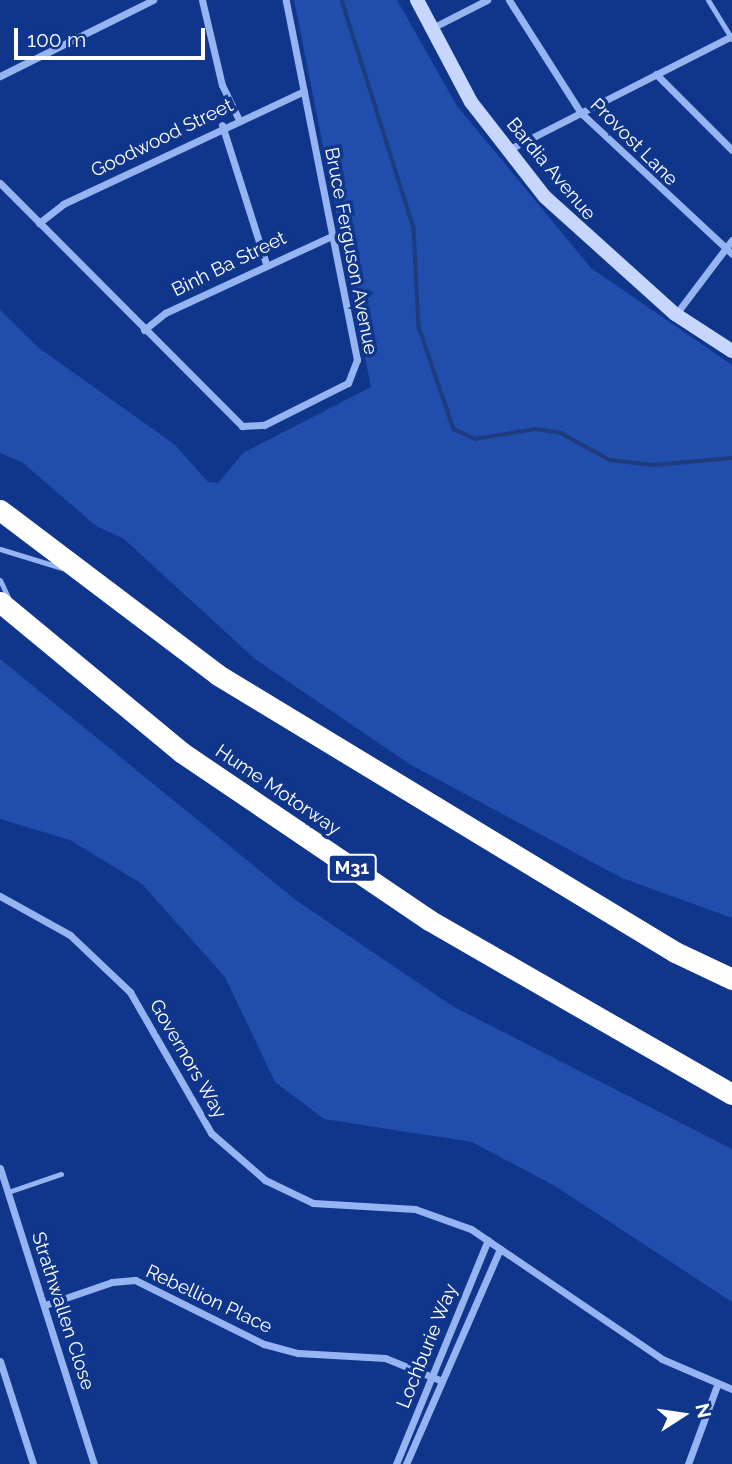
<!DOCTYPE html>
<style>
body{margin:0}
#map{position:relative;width:732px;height:1464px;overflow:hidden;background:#10368c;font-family:Raleway,sans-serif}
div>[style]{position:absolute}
.green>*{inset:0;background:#214dac}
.stream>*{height:3.5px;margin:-1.75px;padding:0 1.75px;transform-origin:1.75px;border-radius:1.75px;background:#1e3b7c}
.lane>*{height:5px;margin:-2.5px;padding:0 2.5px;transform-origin:2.5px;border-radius:2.5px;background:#97b4f2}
.street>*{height:7px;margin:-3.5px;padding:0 3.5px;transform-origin:3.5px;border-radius:3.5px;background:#97b4f2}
.secondary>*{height:14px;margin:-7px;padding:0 7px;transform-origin:7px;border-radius:7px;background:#c6d6fd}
.highway>*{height:21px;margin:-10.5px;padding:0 10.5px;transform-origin:10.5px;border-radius:10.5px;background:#fff}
span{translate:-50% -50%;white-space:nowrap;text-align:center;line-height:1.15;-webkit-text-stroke:7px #10368c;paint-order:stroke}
.shield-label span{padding:2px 5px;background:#10368c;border:2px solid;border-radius:5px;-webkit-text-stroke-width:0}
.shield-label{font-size:18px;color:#fff;font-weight:700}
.street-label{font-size:19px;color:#fff}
.north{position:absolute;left:648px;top:1380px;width:70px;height:70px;-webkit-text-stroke:5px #10368c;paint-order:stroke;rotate:78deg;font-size:19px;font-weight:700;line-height:28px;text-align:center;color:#fff}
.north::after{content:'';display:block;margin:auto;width:24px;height:32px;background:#fff;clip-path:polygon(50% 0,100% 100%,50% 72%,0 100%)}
.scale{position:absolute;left:14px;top:28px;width:191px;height:32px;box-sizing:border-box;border:4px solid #fff;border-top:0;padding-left:9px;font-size:21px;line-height:24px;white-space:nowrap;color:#fff;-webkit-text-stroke:5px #10368c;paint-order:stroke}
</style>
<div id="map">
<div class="green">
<div style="clip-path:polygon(294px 0,397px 0,457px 106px,591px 268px,732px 365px,732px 918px,622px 878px,411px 765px,255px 659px,124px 539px,96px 526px,22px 462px,0 453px,0 310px,39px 348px,174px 444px,208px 482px,218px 483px,243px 453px,371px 387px)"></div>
<div style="clip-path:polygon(0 659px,297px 901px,454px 1007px,732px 1149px,732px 1302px,555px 1186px,472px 1142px,324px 1119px,275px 1082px,225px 977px,142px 884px,70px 840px,0 819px)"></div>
</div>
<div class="stream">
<div style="left:342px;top:0;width:240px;rotate:72.5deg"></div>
<div style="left:414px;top:229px;width:98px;rotate:87.1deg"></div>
<div style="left:419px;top:327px;width:108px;rotate:71.1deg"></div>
<div style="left:454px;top:429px;width:23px;rotate:25deg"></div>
<div style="left:475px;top:439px;width:62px;rotate:-9.3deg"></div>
<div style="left:536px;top:429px;width:25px;rotate:9deg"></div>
<div style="left:561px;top:433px;width:56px;rotate:28.9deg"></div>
<div style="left:610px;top:460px;width:43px;rotate:6.6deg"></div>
<div style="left:653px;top:465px;width:79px;rotate:-5.1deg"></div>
</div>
<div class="lane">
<div style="left:708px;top:0;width:46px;rotate:58.4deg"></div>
<div style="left:0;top:549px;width:65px;rotate:17deg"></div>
<div style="left:0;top:580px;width:19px;rotate:65deg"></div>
<div style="left:8px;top:1192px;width:56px;rotate:-18.8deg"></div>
</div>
<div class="street">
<div style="left:202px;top:0;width:87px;rotate:76.8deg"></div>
<div style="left:222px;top:85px;width:37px;rotate:64deg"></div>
<div style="left:509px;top:0;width:134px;rotate:57.5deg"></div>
<div style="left:581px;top:113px;width:207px;rotate:43deg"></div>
<div style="left:432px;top:28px;width:62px;rotate:-27deg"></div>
<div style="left:656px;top:74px;width:107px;rotate:45deg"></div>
<div style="left:0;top:76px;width:171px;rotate:-26.4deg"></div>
<div style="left:222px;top:125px;width:146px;rotate:72.4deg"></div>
<div style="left:508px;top:150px;width:251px;rotate:-27deg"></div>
<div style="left:0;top:183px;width:343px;rotate:45.1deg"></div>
<div style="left:242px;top:426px;width:22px;rotate:-3deg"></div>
<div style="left:264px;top:425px;width:94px;rotate:-26.6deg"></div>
<div style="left:348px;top:383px;width:25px;rotate:-69deg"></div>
<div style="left:357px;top:360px;width:367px;rotate:-101.2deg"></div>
<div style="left:39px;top:223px;width:31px;rotate:-38deg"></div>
<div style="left:63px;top:204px;width:266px;rotate:-25.1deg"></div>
<div style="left:676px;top:314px;width:93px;rotate:-52.9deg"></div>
<div style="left:144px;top:330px;width:27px;rotate:-39deg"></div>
<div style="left:165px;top:313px;width:184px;rotate:-24.8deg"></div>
<div style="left:0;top:896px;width:80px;rotate:29.1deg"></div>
<div style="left:70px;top:935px;width:83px;rotate:43.5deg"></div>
<div style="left:130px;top:992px;width:163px;rotate:60.1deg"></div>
<div style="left:211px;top:1133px;width:72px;rotate:41deg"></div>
<div style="left:265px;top:1180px;width:53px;rotate:25.6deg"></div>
<div style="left:313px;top:1203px;width:102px;rotate:3.4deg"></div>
<div style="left:415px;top:1209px;width:59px;rotate:19.7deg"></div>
<div style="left:471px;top:1229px;width:231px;rotate:34.2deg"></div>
<div style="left:662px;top:1359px;width:76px;rotate:23.2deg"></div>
<div style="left:0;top:1168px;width:311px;rotate:72.4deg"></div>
<div style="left:45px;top:1305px;width:71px;rotate:-18.9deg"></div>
<div style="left:112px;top:1282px;width:23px;rotate:-5deg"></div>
<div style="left:135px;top:1280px;width:144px;rotate:26.4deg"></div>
<div style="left:264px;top:1344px;width:35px;rotate:15deg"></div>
<div style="left:298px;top:1353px;width:87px;rotate:3.3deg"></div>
<div style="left:385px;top:1358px;width:61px;rotate:22deg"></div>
<div style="left:0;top:1361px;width:108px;rotate:72.2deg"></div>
<div style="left:396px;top:1464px;width:242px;rotate:-67.7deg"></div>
<div style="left:406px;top:1464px;width:235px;rotate:-66.4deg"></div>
<div style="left:688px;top:1464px;width:84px;rotate:-69.8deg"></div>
</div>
<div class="secondary">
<div style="left:417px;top:0;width:115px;rotate:62.1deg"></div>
<div style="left:471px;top:102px;width:120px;rotate:52.1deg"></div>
<div style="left:545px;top:197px;width:175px;rotate:42deg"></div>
<div style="left:675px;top:314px;width:68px;rotate:33deg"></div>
</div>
<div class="highway">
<div style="left:0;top:510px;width:273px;rotate:37.1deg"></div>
<div style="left:218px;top:675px;width:534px;rotate:31.22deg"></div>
<div style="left:675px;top:952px;width:63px;rotate:25.3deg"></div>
<div style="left:0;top:602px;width:235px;rotate:39.6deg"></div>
<div style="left:181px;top:752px;width:300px;rotate:34.1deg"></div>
<div style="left:429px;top:920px;width:349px;rotate:29.9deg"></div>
</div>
<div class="shield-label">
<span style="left:352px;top:868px">M31</span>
</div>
<div class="street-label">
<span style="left:162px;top:138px;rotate:-26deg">Goodwood Street</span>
<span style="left:634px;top:142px;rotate:45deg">Provost Lane</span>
<span style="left:551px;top:169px;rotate:50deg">Bardia Avenue</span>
<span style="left:351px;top:251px;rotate:79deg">Bruce Ferguson Avenue</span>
<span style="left:229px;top:264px;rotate:-26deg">Binh Ba Street</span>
<span style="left:278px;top:790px;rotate:34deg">Hume Motorway</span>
<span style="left:188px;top:1059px;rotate:60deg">Governors Way</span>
<span style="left:209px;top:1299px;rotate:25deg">Rebellion Place</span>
<span style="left:63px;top:1311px;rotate:72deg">Strathwallen Close</span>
<span style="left:427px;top:1346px;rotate:-68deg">Lochburie Way</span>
</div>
<div class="north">N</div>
<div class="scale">100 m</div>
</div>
